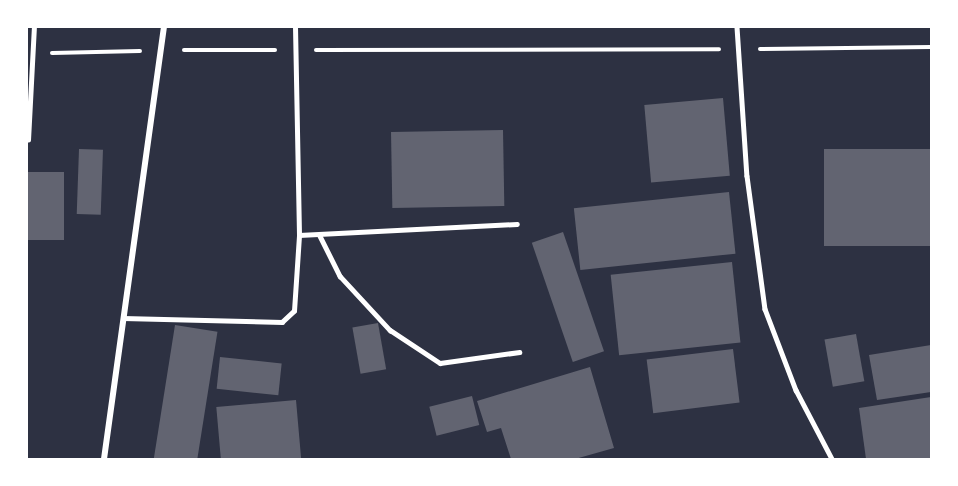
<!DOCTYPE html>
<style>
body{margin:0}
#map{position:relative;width:958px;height:486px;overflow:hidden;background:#2d3142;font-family:"Work Sans",sans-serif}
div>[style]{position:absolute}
.building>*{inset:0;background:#626471;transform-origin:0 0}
.path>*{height:4px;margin:-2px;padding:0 2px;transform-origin:2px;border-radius:2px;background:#fff}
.service>*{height:4.5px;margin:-2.25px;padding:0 2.25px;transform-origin:2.25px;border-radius:2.25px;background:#fff}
.minor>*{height:6px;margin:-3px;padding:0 3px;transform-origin:3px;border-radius:3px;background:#fff}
span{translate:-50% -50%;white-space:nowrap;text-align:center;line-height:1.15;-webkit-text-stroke:6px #fff;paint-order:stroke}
.frame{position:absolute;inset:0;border:28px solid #fff;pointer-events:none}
</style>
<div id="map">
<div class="building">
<div style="left:723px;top:98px;width:78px;height:79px;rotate:85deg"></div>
<div style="left:503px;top:130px;width:76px;height:112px;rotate:89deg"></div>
<div style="left:79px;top:149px;width:24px;height:65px;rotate:2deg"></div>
<div style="left:931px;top:149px;width:97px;height:107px;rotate:90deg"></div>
<div style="left:27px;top:172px;width:37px;height:68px"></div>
<div style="left:729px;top:192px;width:62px;height:156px;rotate:84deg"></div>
<div style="left:563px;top:232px;width:126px;height:33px;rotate:71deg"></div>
<div style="left:732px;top:262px;width:81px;height:122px;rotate:84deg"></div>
<div style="left:378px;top:323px;width:47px;height:26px;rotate:80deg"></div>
<div style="left:175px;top:325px;width:43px;height:135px;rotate:9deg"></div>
<div style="left:856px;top:334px;width:48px;height:32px;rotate:80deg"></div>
<div style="clip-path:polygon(931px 345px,931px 392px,877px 400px,869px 355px)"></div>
<div style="left:733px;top:349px;width:54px;height:87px;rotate:83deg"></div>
<div style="left:220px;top:357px;width:62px;height:32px;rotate:6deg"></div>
<div style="clip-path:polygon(590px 367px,614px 448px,575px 459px,511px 459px,501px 428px,487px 432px,477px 401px)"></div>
<div style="left:472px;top:396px;width:30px;height:44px;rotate:76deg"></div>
<div style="clip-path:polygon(931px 397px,931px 459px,866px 459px,859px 408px)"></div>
<div style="left:296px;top:400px;width:59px;height:80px;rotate:85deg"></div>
</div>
<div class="path">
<div style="left:760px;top:49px;width:171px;rotate:-0.7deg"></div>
<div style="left:184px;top:50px;width:91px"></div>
<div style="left:316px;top:50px;width:403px;rotate:-0.1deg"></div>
<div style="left:52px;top:53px;width:88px;rotate:-1.3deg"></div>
</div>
<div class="service">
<div style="left:737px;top:27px;width:149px;rotate:86.2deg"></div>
<div style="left:747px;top:176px;width:134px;rotate:82.3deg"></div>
<div style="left:765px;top:309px;width:87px;rotate:69.1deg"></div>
<div style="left:796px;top:390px;width:78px;rotate:62.4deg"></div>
<div style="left:28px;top:140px;width:113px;rotate:-87deg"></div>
<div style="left:299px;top:235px;width:218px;rotate:-2.9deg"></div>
<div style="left:320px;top:236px;width:45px;rotate:63.4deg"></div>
<div style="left:340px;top:276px;width:74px;rotate:47.2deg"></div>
<div style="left:390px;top:330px;width:60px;rotate:33.4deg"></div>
<div style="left:440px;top:363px;width:80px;rotate:-7.9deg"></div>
<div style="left:123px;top:318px;width:159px;rotate:1.4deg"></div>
<div style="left:282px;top:322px;width:16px;rotate:-43deg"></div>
<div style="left:294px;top:311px;width:76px;rotate:-86.2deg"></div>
<div style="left:299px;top:235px;width:208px;rotate:-91.1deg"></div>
</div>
<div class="minor">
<div style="left:104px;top:459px;width:436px;rotate:-82.1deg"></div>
</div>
<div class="frame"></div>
</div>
